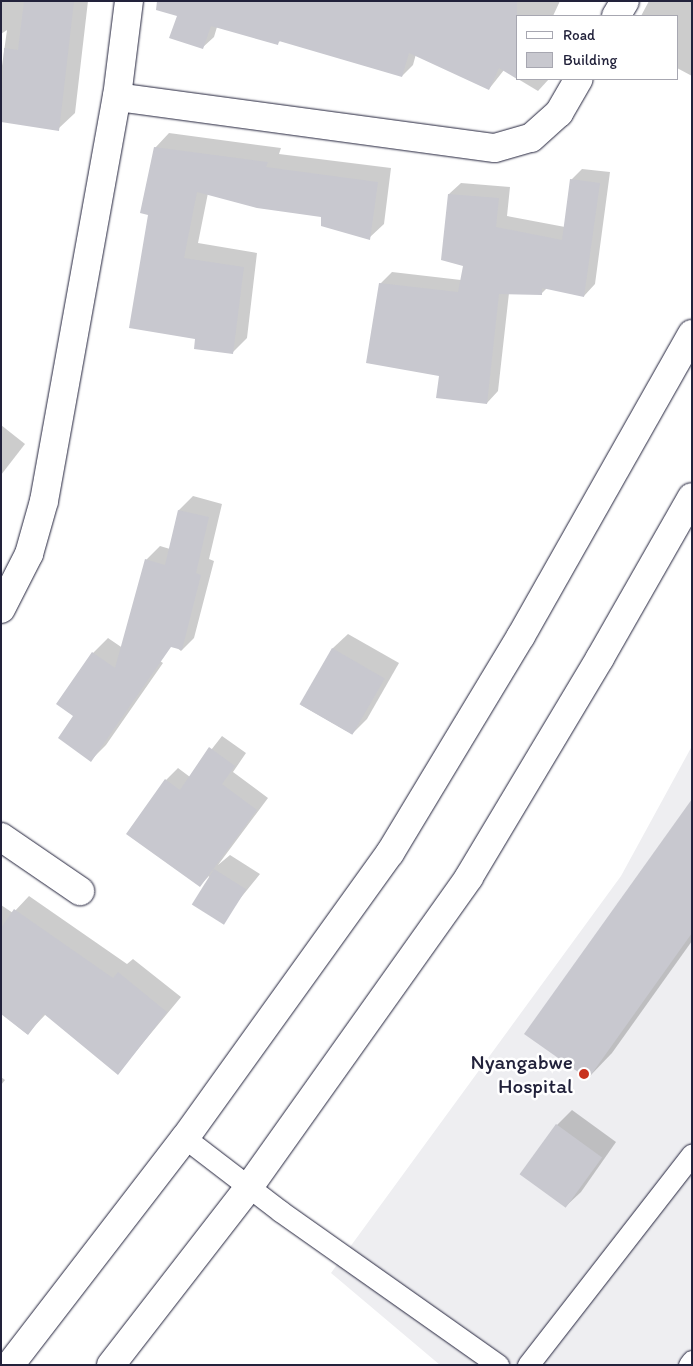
<!DOCTYPE html>
<style>
body{margin:0}
#map{position:relative;width:693px;height:1366px;overflow:hidden;background:#fff;font-family:Itim,sans-serif}
div>[style]{position:absolute}
.built>*{inset:0;background:#eeeef1}
.shadow>*{inset:0;background:#0003}
.building>*{inset:0;background:#c8c8cf;transform-origin:0 0}
.roads{filter:drop-shadow(0 0 1px #22223b) drop-shadow(0 0 1px #22223b)}
.service>*{height:21px;margin:-10.5px;padding:0 10.5px;transform-origin:10.5px;border-radius:10.5px;background:#fff}
.minor>*{height:28px;margin:-14px;padding:0 14px;transform-origin:14px;border-radius:14px;background:#fff}
.tertiary>*{height:28px;margin:-14px;padding:0 14px;transform-origin:14px;border-radius:14px;background:#fff}
.dots>*{width:14px;height:14px;translate:-50% -50%;box-sizing:border-box;border:2px solid #fff;border-radius:50%}
span{translate:-50% -50%;white-space:nowrap;text-align:center;line-height:1.15;-webkit-text-stroke:5px #fff;paint-order:stroke}
.poi-label{font-size:21px;color:#22223b}
.right{translate:-100% -50%;text-align:right}
.frame{position:absolute;inset:0;border:2px solid #22223b;pointer-events:none}
.legend{position:absolute;left:516px;top:15px;width:162px;height:65px;box-sizing:border-box;background:#fff;border:1px solid #a7a7b1;margin:0;padding:6px 9px;list-style:none;font-size:15px;color:#22223b}
.legend li{display:flex;align-items:center;gap:10px;height:25px}
.legend b{width:25px;border:1px solid #a7a7b1}
</style>
<div id="map">
<div class="built">
<div style="clip-path:polygon(692px 746px,692px 1365px,440px 1365px,331px 1273px,621px 876px)"></div>
</div>
<div class="shadow">
<div style="clip-path:polygon(1px 1px,88px 1px,75px 113px,58px 129px,1px 121px,1px 73px,7px 30px,1px 34px)"></div>
<div style="clip-path:polygon(183px 1px,560px 1px,553px 16px,517px 16px,504px 70px,489px 89px,416px 54px,413px 65px,402px 76px,281px 40px,277px 44px,217px 27px,214px 37px,202px 48px)"></div>
<div style="clip-path:polygon(649px 1px,692px 1px,692px 76px,677px 68px,677px 16px,641px 16px)"></div>
<div style="clip-path:polygon(518px 79px,549px 79px,538px 91px)"></div>
<div style="clip-path:polygon(169px 133px,281px 148px,279px 154px,391px 168px,384px 224px,369px 238px,323px 216px,208px 193px,198px 243px,257px 253px,247px 338px,233px 352px,197px 338px,149px 214px,155px 148px)"></div>
<div style="clip-path:polygon(582px 169px,610px 172px,595px 284px,584px 296px,547px 288px,541px 294px,509px 293px,498px 391px,487px 403px,440px 375px,380px 284px,392px 272px,461px 280px,464px 265px,449px 194px,461px 183px,510px 187px,507px 216px,565px 227px,571px 180px)"></div>
<div style="clip-path:polygon(1px 425px,25px 444px,1px 475px)"></div>
<div style="clip-path:polygon(193px 496px,222px 504px,209px 559px,214px 561px,194px 638px,181px 651px,132px 612px,146px 560px,160px 546px,170px 549px,179px 510px)"></div>
<div style="clip-path:polygon(348px 634px,399px 663px,367px 719px,352px 734px,301px 705px,333px 648px)"></div>
<div style="clip-path:polygon(108px 638px,127px 651px,134px 643px,163px 663px,106px 745px,91px 760px,75px 715px,58px 704px,93px 653px)"></div>
<div style="clip-path:polygon(222px 736px,246px 753px,233px 772px,268px 798px,218px 865px,230px 855px,260px 874px,221px 922px,209px 876px,200px 885px,166px 780px,178px 768px,190px 777px)"></div>
<div style="clip-path:polygon(692px 802px,692px 941px,612px 1053px,588px 1078px)"></div>
<div style="clip-path:polygon(29px 896px,127px 964px,133px 959px,181px 997px,118px 1073px,46px 1014px,27px 1034px,1px 1013px,1px 905px,13px 913px)"></div>
<div style="clip-path:polygon(1px 1077px,5px 1080px,1px 1085px)"></div>
<div style="clip-path:polygon(572px 1110px,616px 1142px,581px 1192px,566px 1206px,522px 1174px,557px 1125px)"></div>
</div>
<div class="building">
<div style="clip-path:polygon(24px 1px,74px 1px,59px 131px,1px 122px,4px 48px,18px 50px)"></div>
<div style="clip-path:polygon(157px 1px,517px 1px,517px 79px,499px 68px,489px 90px,409px 53px,402px 77px,279px 41px,278px 45px,211px 26px,203px 49px,169px 38px,177px 16px,156px 10px)"></div>
<div style="clip-path:polygon(154px 147px,268px 162px,266px 167px,378px 182px,370px 240px,321px 226px,321px 217px,257px 208px,197px 192px,184px 258px,244px 267px,233px 354px,194px 349px,195px 339px,129px 328px,148px 215px,140px 213px)"></div>
<div style="clip-path:polygon(570px 179px,600px 183px,584px 297px,542px 288px,542px 295px,499px 294px,487px 404px,436px 398px,439px 376px,366px 363px,379px 283px,458px 292px,463px 266px,441px 260px,448px 194px,499px 198px,496px 227px,562px 240px)"></div>
<div style="clip-path:polygon(178px 510px,209px 517px,196px 573px,201px 575px,182px 650px,171px 647px,91px 762px,58px 738px,73px 716px,56px 704px,92px 652px,115px 668px,145px 559px,165px 565px)"></div>
<div style="left:332px;top:648px;width:61px;height:65px;rotate:30deg"></div>
<div style="clip-path:polygon(209px 747px,235px 766px,222px 784px,257px 810px,200px 887px,126px 834px,165px 779px,180px 790px)"></div>
<div style="clip-path:polygon(692px 799px,692px 933px,588px 1079px,524px 1034px)"></div>
<div style="left:214px;top:869px;width:38px;height:42px;rotate:32deg"></div>
<div style="clip-path:polygon(14px 909px,113px 978px,118px 972px,167px 1012px,118px 1075px,44px 1014px,28px 1035px,1px 1014px,1px 928px)"></div>
<div style="left:556px;top:1124px;width:57px;height:62px;rotate:36deg"></div>
</div>
<div class="roads">
<div class="service">
<div style="left:185px;top:1138px;width:120px;rotate:37.5deg"></div>
<div style="left:280px;top:1211px;width:267px;rotate:35.2deg"></div>
<div style="left:528px;top:1365px;width:267px;rotate:-52.1deg"></div>
<div style="left:689px;top:1365px;width:5px;rotate:-53deg"></div>
</div>
<div class="minor">
<div style="left:616px;top:16px;width:17px;rotate:-59deg"></div>
<div style="left:117px;top:97px;width:381px;rotate:7.7deg"></div>
<div style="left:495px;top:148px;width:37px;rotate:-16deg"></div>
<div style="left:531px;top:138px;width:38px;rotate:-42deg"></div>
<div style="left:559px;top:113px;width:39px;rotate:-60deg"></div>
<div style="left:1px;top:609px;width:62px;rotate:-63deg"></div>
<div style="left:29px;top:554px;width:55px;rotate:-74.2deg"></div>
<div style="left:44px;top:501px;width:411px;rotate:-79.8deg"></div>
<div style="left:117px;top:97px;width:97px;rotate:-82.9deg"></div>
<div style="left:1px;top:837px;width:96px;rotate:34.4deg"></div>
</div>
<div class="tertiary">
<div style="left:10px;top:1365px;width:287px;rotate:-52.4deg"></div>
<div style="left:185px;top:1138px;width:351px;rotate:-54.3deg"></div>
<div style="left:390px;top:853px;width:253px;rotate:-58.9deg"></div>
<div style="left:521px;top:636px;width:347px;rotate:-60.5deg"></div>
<div style="left:111px;top:1365px;width:225px;rotate:-52.2deg"></div>
<div style="left:249px;top:1187px;width:380px;rotate:-54.6deg"></div>
<div style="left:469px;top:877px;width:255px;rotate:-59.1deg"></div>
<div style="left:600px;top:658px;width:185px;rotate:-60.3deg"></div>
</div>
</div>
<div class="dots">
<div style="left:584px;top:1074px;background:#c8321e"></div>
</div>
<div class="poi-label">
<span class="right" style="left:573px;top:1074px">Nyangabwe<br>Hospital</span>
</div>
<div class="frame"></div>
<ul class="legend">
<li><b style="height:6px;background:#fff"></b>Road</li>
<li><b style="height:14px;background:#c8c8cf"></b>Building</li>
</ul>
</div>
